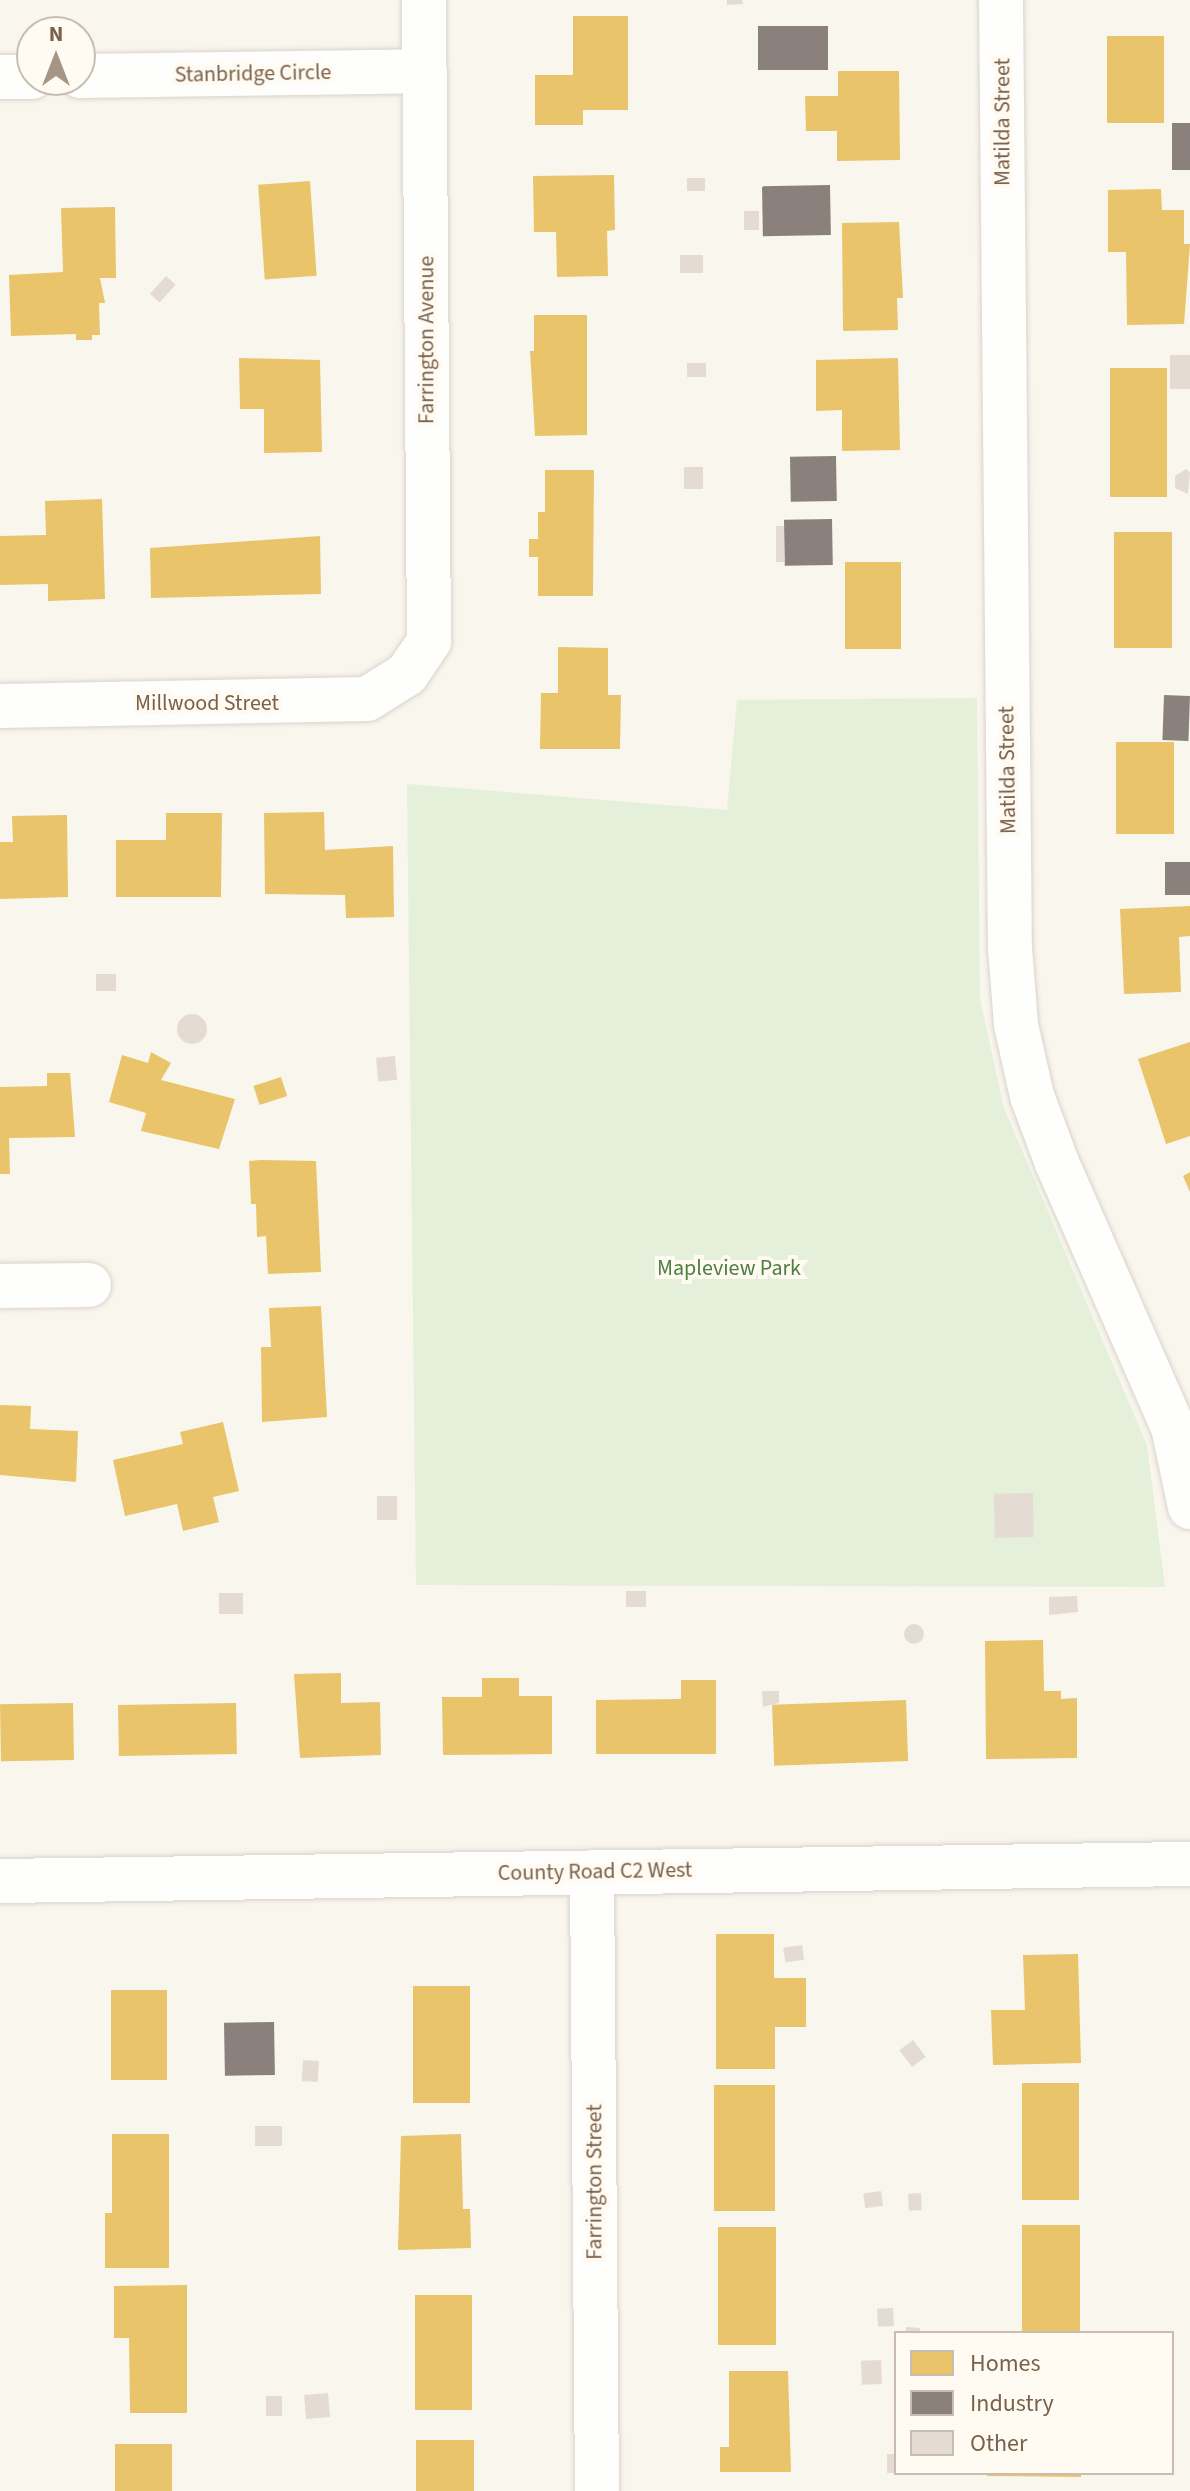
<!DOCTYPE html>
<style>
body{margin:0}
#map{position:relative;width:1190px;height:2491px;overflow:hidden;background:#f9f6ee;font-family:"Source Sans 3",sans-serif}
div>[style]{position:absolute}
.green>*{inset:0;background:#e4f0d9}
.homes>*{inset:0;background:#e9c46a;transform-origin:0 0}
.industry>*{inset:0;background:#8a817c;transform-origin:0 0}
.building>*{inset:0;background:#e4dcd3;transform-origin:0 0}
.round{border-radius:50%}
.roads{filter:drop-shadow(0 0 2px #d9d3cc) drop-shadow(0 0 2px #d9d3cc)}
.minor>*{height:44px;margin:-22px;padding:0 22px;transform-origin:22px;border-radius:22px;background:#fefefc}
.tertiary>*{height:44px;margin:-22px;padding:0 22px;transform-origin:22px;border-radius:22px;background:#fefefc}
span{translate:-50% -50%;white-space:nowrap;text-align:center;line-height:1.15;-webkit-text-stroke:8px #fffbf2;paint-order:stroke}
.street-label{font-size:22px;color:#7a614c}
.park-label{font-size:22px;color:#4e8042}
.legend{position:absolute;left:894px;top:2331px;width:280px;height:144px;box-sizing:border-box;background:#fffbf2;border:2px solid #cabdb0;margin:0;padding:10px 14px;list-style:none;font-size:24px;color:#7a614c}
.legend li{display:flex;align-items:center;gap:16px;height:40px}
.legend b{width:40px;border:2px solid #cabdb0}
.north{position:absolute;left:16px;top:16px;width:80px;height:80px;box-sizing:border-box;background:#fffbf2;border:2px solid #cabdb0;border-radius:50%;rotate:0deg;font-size:22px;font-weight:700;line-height:32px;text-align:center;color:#7a614c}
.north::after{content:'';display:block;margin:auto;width:28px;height:36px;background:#a69585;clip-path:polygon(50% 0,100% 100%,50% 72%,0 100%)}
</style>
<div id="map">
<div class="green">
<div style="clip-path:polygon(977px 698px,980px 999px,1004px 1108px,1147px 1445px,1165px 1587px,416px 1585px,407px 784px,727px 810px,737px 700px)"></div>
</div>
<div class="homes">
<div style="clip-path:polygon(573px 16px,628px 16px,628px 110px,583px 110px,583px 125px,535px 125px,535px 75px,573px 75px)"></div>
<div style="left:1107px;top:36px;width:57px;height:87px"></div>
<div style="clip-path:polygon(838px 71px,899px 71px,900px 160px,837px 161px,837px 131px,806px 131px,805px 96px,838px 96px)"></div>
<div style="clip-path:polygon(614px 175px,615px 230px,607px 231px,608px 276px,557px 277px,556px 232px,534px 232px,533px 176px)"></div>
<div style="left:310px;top:181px;width:95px;height:52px;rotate:86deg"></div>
<div style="clip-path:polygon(1161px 189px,1162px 210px,1184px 210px,1184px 244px,1190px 244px,1184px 324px,1127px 325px,1126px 252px,1108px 252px,1108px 190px)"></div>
<div style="clip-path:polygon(115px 207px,116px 278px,100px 278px,105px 303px,99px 303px,100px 335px,92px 335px,92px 340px,76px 340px,76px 334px,11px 336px,9px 275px,63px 272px,61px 208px)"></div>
<div style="clip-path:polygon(899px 222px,903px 298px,897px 298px,898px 330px,843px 331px,842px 223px)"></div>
<div style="clip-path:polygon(534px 315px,587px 315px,587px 435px,535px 436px,530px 351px,534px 351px)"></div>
<div style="clip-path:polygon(239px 358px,320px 360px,322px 452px,264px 453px,264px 409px,240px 409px)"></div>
<div style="clip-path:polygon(898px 358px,900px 450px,842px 451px,842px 410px,816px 411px,816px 360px)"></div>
<div style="left:1167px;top:368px;width:129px;height:57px;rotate:90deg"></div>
<div style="clip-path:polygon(545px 470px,594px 470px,593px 596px,538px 596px,538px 557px,529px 557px,529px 539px,538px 539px,538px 512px,545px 512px)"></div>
<div style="clip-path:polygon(102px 499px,105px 599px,48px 601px,48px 584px,0 585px,0 536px,46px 535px,45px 501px)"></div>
<div style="left:1114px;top:532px;width:58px;height:116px"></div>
<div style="clip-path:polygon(320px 536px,321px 594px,151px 598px,150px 548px)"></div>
<div style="left:845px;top:562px;width:56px;height:87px"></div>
<div style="clip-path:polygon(558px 647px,608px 648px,608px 695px,621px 695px,620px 749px,540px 749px,541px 693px,558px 693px)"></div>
<div style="left:1116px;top:742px;width:58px;height:92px"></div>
<div style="clip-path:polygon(324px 812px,325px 850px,393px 846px,394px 917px,346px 918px,345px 895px,265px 894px,264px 813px)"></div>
<div style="clip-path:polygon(166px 813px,222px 813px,221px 897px,116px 897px,116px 840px,166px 840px)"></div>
<div style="clip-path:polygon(67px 815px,68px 897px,0 899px,0 842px,13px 842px,12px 816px)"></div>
<div style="clip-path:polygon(1190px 906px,1190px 936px,1179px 937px,1181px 992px,1124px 994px,1120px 909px)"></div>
<div style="clip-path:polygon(1190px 1042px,1190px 1136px,1166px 1144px,1138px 1059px)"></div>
<div style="clip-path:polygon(151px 1052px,171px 1063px,161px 1080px,235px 1099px,219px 1149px,141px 1131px,146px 1113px,109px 1102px,122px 1055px,148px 1063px)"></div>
<div style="clip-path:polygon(47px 1073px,70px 1073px,75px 1137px,9px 1138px,10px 1174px,0 1174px,0 1087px,47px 1086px)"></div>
<div style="left:281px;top:1077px;width:20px;height:29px;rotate:72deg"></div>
<div style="clip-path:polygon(261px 1160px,316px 1161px,321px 1272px,268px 1274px,266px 1236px,257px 1237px,256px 1204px,251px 1204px,249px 1161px)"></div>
<div style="clip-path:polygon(1190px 1172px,1190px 1192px,1183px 1176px)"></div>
<div style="clip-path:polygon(321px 1306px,327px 1417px,262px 1422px,261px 1347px,271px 1347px,269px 1308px)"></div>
<div style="clip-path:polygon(0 1405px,31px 1406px,30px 1429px,78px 1431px,76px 1482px,0 1475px)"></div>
<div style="clip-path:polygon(223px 1422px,239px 1491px,213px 1497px,219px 1522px,183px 1531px,177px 1504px,125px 1516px,113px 1460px,183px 1444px,180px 1432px)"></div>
<div style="clip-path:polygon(1043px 1640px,1044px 1691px,1061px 1691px,1061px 1699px,1077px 1698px,1077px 1758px,986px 1759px,985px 1641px)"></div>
<div style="clip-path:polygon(341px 1673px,341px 1703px,380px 1702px,381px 1755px,300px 1758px,294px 1674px)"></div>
<div style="clip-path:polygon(482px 1678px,519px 1678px,519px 1696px,552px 1696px,552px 1754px,443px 1755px,442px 1697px,482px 1697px)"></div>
<div style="clip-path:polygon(681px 1680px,716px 1680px,716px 1754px,596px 1754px,596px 1700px,681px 1699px)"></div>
<div style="left:906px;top:1700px;width:61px;height:134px;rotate:88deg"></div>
<div style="left:73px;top:1703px;width:57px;height:73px;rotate:89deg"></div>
<div style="left:236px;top:1703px;width:51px;height:118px;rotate:89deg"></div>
<div style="clip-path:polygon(716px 1934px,774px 1934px,774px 1978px,806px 1978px,806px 2027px,775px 2027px,775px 2069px,716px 2069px)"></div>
<div style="clip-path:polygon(1078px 1954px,1081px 2063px,993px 2065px,991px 2010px,1025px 2010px,1023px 1955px)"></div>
<div style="left:413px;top:1986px;width:57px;height:117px"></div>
<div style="left:111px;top:1990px;width:56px;height:90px"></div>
<div style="left:1022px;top:2083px;width:57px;height:117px"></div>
<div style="left:714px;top:2085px;width:61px;height:126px"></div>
<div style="clip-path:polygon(112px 2134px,169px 2134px,169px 2268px,105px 2268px,105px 2213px,112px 2213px)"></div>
<div style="clip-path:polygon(461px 2134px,463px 2209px,470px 2209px,471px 2248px,398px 2250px,401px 2136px)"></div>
<div style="left:1022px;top:2225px;width:58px;height:108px"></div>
<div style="left:776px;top:2227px;width:118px;height:58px;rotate:90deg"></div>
<div style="clip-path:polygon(187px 2285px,187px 2413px,130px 2413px,129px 2338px,114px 2338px,114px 2286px)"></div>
<div style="left:415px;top:2295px;width:57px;height:115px"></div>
<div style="clip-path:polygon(729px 2371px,788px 2371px,791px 2472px,720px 2472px,720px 2447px,729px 2447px)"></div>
<div style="left:416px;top:2440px;width:58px;height:51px"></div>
<div style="left:172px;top:2444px;width:47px;height:57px;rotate:90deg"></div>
<div style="clip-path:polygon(987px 2473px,1081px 2473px,1081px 2477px,987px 2476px)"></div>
</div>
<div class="industry">
<div style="left:758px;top:26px;width:70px;height:44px"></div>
<div style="left:1172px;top:123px;width:18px;height:47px"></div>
<div style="left:830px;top:185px;width:50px;height:68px;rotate:89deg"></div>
<div style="left:836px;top:456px;width:45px;height:46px;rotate:89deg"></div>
<div style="left:832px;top:519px;width:46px;height:48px;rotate:89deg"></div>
<div style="left:1164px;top:695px;width:26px;height:45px;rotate:2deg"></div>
<div style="left:1190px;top:862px;width:33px;height:25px;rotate:90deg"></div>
<div style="left:274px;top:2022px;width:53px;height:50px;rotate:89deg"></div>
</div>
<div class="building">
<div style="clip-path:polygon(727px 0,742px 0,743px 4px,727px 5px)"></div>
<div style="left:687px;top:178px;width:18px;height:13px"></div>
<div style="left:744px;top:211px;width:15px;height:19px"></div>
<div style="left:680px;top:255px;width:23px;height:18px"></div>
<div style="left:166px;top:276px;width:13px;height:24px;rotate:42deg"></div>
<div style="left:1190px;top:355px;width:34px;height:20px;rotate:90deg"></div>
<div style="left:687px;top:363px;width:19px;height:14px"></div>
<div style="left:684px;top:467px;width:19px;height:22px"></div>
<div style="clip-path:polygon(1186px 469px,1190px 472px,1188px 494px,1175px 488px,1175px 476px)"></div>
<div style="left:776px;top:526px;width:8px;height:36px"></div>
<div style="left:96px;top:974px;width:20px;height:17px"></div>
<div class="round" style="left:177px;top:1014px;width:30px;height:30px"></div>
<div style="left:395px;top:1056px;width:24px;height:19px;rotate:85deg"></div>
<div style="left:1033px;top:1493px;width:44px;height:39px;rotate:89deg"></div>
<div style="left:377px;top:1496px;width:20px;height:24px"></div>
<div style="left:626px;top:1591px;width:20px;height:16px"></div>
<div style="left:219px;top:1593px;width:24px;height:21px"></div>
<div style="clip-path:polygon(1077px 1596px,1078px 1612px,1049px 1615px,1049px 1597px)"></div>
<div class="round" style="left:904px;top:1624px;width:20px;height:20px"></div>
<div style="clip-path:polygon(762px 1691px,779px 1691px,779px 1703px,763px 1707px)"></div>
<div style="left:802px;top:1945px;width:15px;height:19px;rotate:82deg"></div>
<div style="left:913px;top:2040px;width:21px;height:17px;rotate:53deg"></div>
<div style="left:303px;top:2060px;width:16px;height:21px;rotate:4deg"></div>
<div style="left:255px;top:2126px;width:27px;height:20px"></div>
<div style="left:881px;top:2191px;width:15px;height:18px;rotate:82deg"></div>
<div style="left:921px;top:2193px;width:17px;height:13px;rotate:87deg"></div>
<div style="left:893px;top:2308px;width:18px;height:16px;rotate:87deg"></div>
<div style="clip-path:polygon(906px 2327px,920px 2328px,920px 2333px,906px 2333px)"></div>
<div style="left:881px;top:2360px;width:24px;height:20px;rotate:88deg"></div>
<div style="left:328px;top:2393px;width:24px;height:24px;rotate:85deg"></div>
<div style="left:266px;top:2396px;width:16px;height:20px"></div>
<div style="left:887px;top:2454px;width:9px;height:19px"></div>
</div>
<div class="roads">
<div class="minor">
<div style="left:1001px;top:0;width:948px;rotate:89.46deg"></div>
<div style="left:1010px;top:948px;width:77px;rotate:85.5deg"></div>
<div style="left:1016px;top:1025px;width:73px;rotate:77.3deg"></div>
<div style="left:1032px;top:1096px;width:72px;rotate:69.5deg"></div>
<div style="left:1057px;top:1163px;width:288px;rotate:66.3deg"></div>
<div style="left:1173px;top:1427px;width:82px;rotate:78deg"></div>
<div style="left:80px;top:76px;width:345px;rotate:-0.8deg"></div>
<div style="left:0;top:77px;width:32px"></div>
<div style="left:0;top:706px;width:367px;rotate:-1.1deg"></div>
<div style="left:367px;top:699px;width:47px;rotate:-32deg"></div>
<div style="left:407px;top:674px;width:40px;rotate:-56deg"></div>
<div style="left:429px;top:641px;width:641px;rotate:-90.45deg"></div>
<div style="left:0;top:1286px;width:89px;rotate:-0.6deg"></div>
<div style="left:592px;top:1872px;width:619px;rotate:89.54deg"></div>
</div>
<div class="tertiary">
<div style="left:0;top:1881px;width:1190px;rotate:-0.82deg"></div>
</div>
</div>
<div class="street-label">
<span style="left:253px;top:74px;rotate:-1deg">Stanbridge Circle</span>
<span style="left:1003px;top:122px;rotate:-90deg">Matilda Street</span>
<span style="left:427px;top:340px;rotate:-90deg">Farrington Avenue</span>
<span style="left:207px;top:704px">Millwood Street</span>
<span style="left:1008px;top:770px;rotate:-91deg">Matilda Street</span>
<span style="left:595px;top:1872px;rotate:-1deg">County Road C2 West</span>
<span style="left:595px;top:2182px;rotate:-90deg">Farrington Street</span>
</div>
<div class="park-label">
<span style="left:729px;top:1269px">Mapleview Park</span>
</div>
<ul class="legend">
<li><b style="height:22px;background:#e9c46a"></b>Homes</li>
<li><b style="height:22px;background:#8a817c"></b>Industry</li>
<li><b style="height:22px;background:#e4dcd3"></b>Other</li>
</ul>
<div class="north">N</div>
</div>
